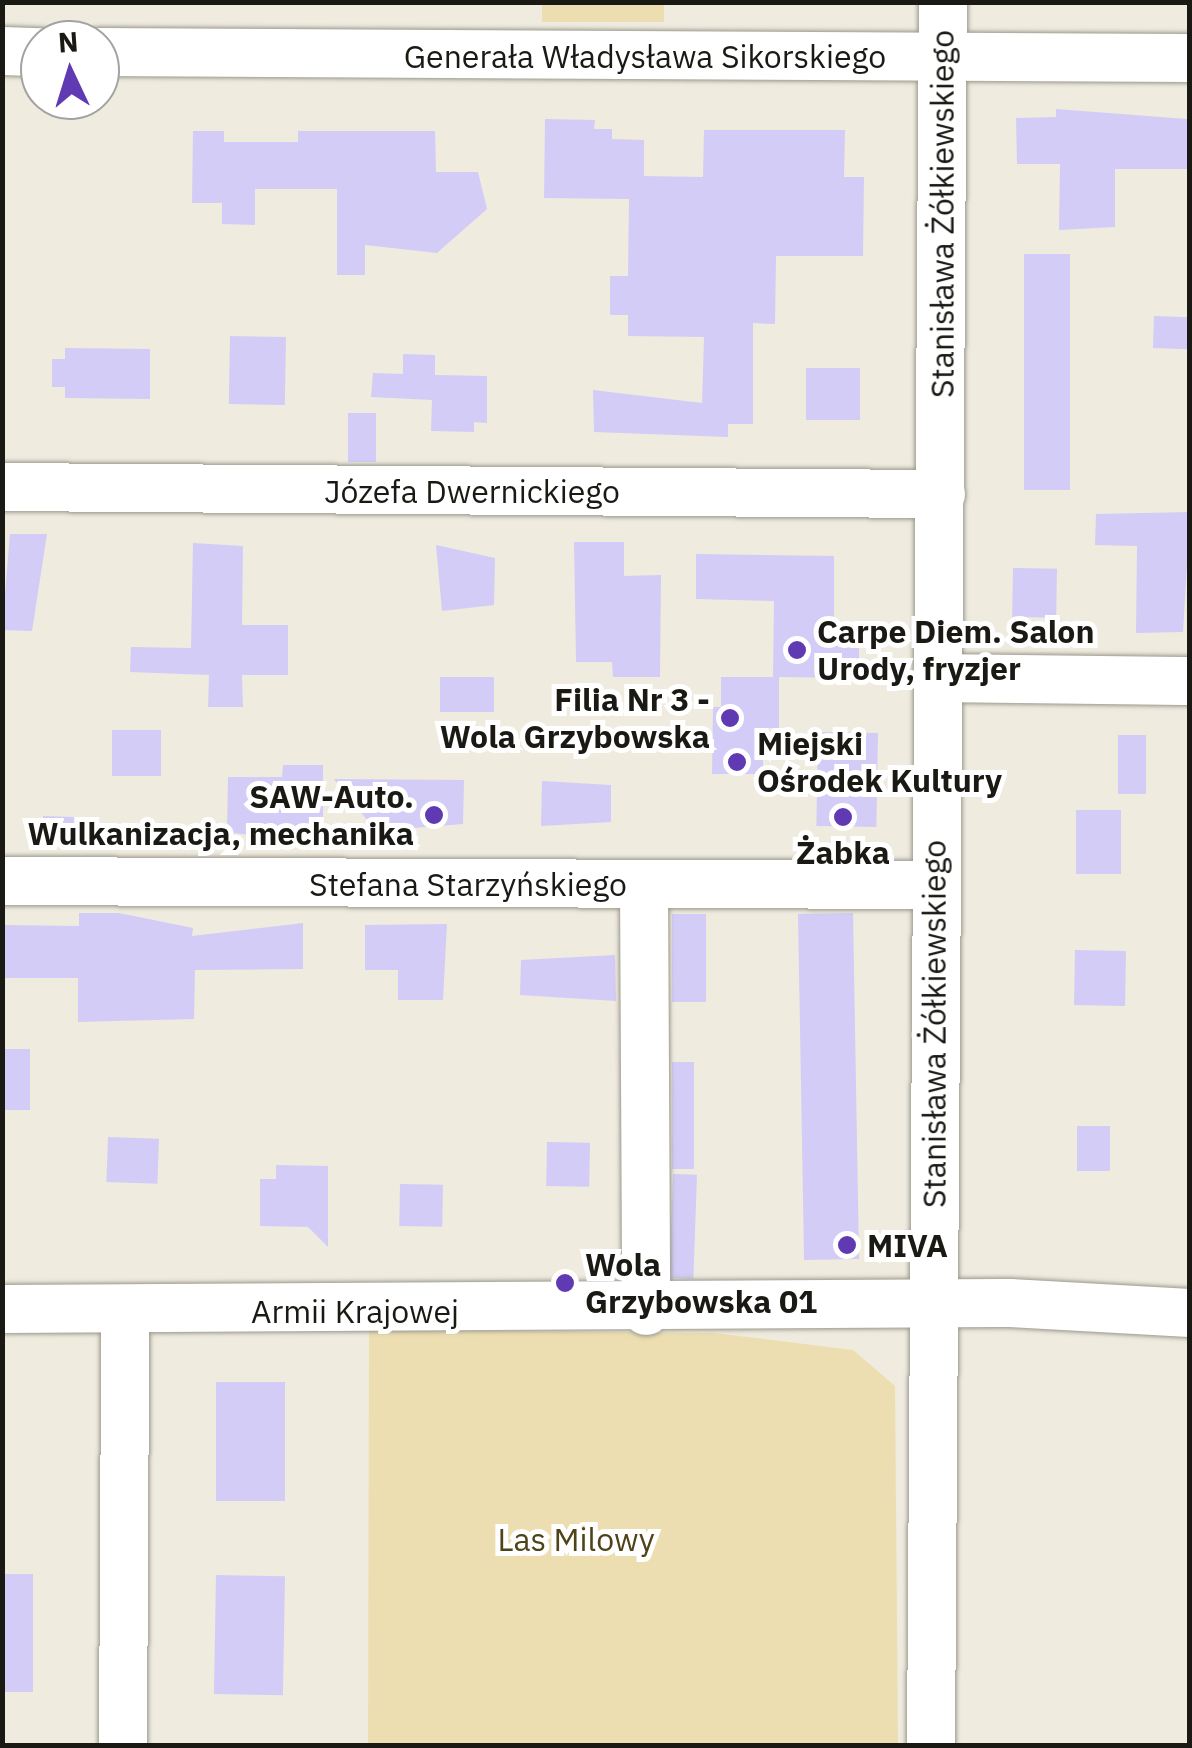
<!DOCTYPE html>
<meta charset="utf-8">
<style>
body{margin:0}
#map{position:relative;width:1192px;height:1748px;overflow:hidden;background:#efebdf;font-family:"IBM Plex Sans",sans-serif}
div>[style]{position:absolute}
.green>*{inset:0;background:#ecdeb1;transform-origin:0 0}
.building>*{inset:0;background:#d3ccf6;transform-origin:0 0}
.roads{filter:drop-shadow(0 0 2px #9b988d) drop-shadow(0 0 2px #9b988d)}
.minor>*{height:48px;margin:-24px;padding:0 24px;transform-origin:24px;border-radius:24px;background:#fff}
.dots>*{width:28px;height:28px;translate:-50% -50%;box-sizing:border-box;border:5px solid #fff;border-radius:50%}
span{translate:-50% -50%;white-space:nowrap;text-align:center;line-height:1.15;-webkit-text-stroke:10px #fff;paint-order:stroke}
.street-label{font-size:32px;color:#1a1914}
.poi-label{font-size:32px;color:#1a1914;font-weight:700}
.left{translate:0 -50%;text-align:left}
.right{translate:-100% -50%;text-align:right}
.park-label{font-size:32px;color:#4f4319}
.frame{position:absolute;inset:0;border:5px solid #1a1914;pointer-events:none}
.north{position:absolute;left:20px;top:20px;width:100px;height:100px;box-sizing:border-box;background:#fff;border:2px solid #a3a3a1;border-radius:50%;rotate:356deg;font-size:28px;font-weight:700;line-height:40px;text-align:center;color:#1a1914}
.north::after{content:'';display:block;margin:auto;width:35px;height:45px;background:#603ab2;clip-path:polygon(50% 0,100% 100%,50% 72%,0 100%)}
</style>
<div id="map">
<div class="green">
<div style="left:542px;top:3px;width:122px;height:19px"></div>
<div style="clip-path:polygon(369px 1330px,714px 1333px,853px 1350px,895px 1386px,898px 1745px,368px 1746px)"></div>
</div>
<div class="building">
<div style="clip-path:polygon(1056px 109px,1187px 119px,1187px 169px,1115px 169px,1115px 227px,1059px 230px,1060px 164px,1017px 164px,1016px 118px,1056px 117px)"></div>
<div style="clip-path:polygon(545px 119px,595px 120px,594px 129px,612px 129px,612px 139px,644px 140px,644px 176px,703px 177px,704px 130px,845px 130px,844px 177px,864px 177px,863px 256px,776px 256px,775px 324px,753px 323px,753px 424px,728px 424px,728px 437px,594px 432px,593px 390px,702px 403px,704px 337px,628px 336px,628px 315px,610px 315px,610px 276px,628px 276px,629px 199px,544px 198px)"></div>
<div style="clip-path:polygon(193px 131px,224px 131px,224px 142px,298px 142px,298px 131px,435px 131px,436px 172px,478px 172px,487px 209px,437px 253px,365px 245px,365px 275px,337px 275px,337px 189px,255px 189px,255px 225px,222px 224px,222px 203px,192px 203px)"></div>
<div style="left:1070px;top:254px;width:236px;height:46px;rotate:90deg"></div>
<div style="left:1154px;top:316px;width:36px;height:32px;rotate:2deg"></div>
<div style="left:230px;top:336px;width:56px;height:68px;rotate:1deg"></div>
<div style="clip-path:polygon(65px 348px,150px 349px,150px 399px,65px 398px,65px 387px,52px 387px,52px 359px,65px 359px)"></div>
<div style="clip-path:polygon(403px 354px,435px 355px,435px 375px,487px 376px,487px 423px,474px 422px,474px 432px,431px 431px,432px 400px,371px 397px,373px 373px,403px 374px)"></div>
<div style="left:806px;top:368px;width:54px;height:52px"></div>
<div style="left:348px;top:413px;width:28px;height:49px"></div>
<div style="clip-path:polygon(1190px 512px,1183px 632px,1136px 633px,1137px 546px,1095px 545px,1096px 514px)"></div>
<div style="clip-path:polygon(10px 534px,47px 534px,32px 631px,2px 630px)"></div>
<div style="clip-path:polygon(574px 542px,624px 542px,624px 576px,661px 575px,660px 677px,613px 677px,612px 662px,576px 662px)"></div>
<div style="clip-path:polygon(193px 543px,243px 546px,242px 625px,288px 625px,288px 675px,242px 675px,243px 707px,208px 707px,209px 675px,130px 672px,131px 647px,191px 648px)"></div>
<div style="clip-path:polygon(436px 545px,495px 558px,494px 605px,442px 611px)"></div>
<div style="clip-path:polygon(696px 554px,834px 556px,834px 624px,852px 624px,859px 642px,859px 678px,779px 677px,779px 728px,763px 728px,763px 774px,712px 774px,713px 707px,721px 707px,721px 677px,773px 677px,774px 601px,696px 599px)"></div>
<div style="left:1013px;top:568px;width:44px;height:49px;rotate:1deg"></div>
<div style="left:440px;top:677px;width:54px;height:35px"></div>
<div style="left:112px;top:730px;width:49px;height:46px"></div>
<div style="left:878px;top:733px;width:94px;height:60px;rotate:91deg"></div>
<div style="left:1118px;top:735px;width:28px;height:59px"></div>
<div style="clip-path:polygon(283px 765px,323px 765px,323px 825px,300px 825px,299px 842px,227px 832px,228px 777px,282px 777px)"></div>
<div style="clip-path:polygon(334px 779px,464px 780px,463px 824px,376px 831px)"></div>
<div style="clip-path:polygon(542px 781px,611px 785px,611px 822px,541px 826px)"></div>
<div style="left:1076px;top:810px;width:45px;height:64px"></div>
<div style="left:43px;top:816px;width:31px;height:29px;rotate:2deg"></div>
<div style="clip-path:polygon(79px 913px,119px 913px,193px 928px,192px 936px,303px 923px,303px 969px,195px 970px,194px 1019px,78px 1022px,78px 978px,2px 978px,2px 925px,79px 926px)"></div>
<div style="left:853px;top:913px;width:346px;height:55px;rotate:89deg"></div>
<div style="left:672px;top:914px;width:34px;height:88px"></div>
<div style="clip-path:polygon(447px 924px,443px 1000px,398px 1000px,398px 970px,365px 970px,365px 925px)"></div>
<div style="left:1075px;top:950px;width:51px;height:55px;rotate:1deg"></div>
<div style="clip-path:polygon(615px 955px,616px 1001px,520px 995px,521px 960px)"></div>
<div style="left:2px;top:1049px;width:28px;height:61px"></div>
<div style="left:672px;top:1062px;width:22px;height:107px"></div>
<div style="left:1077px;top:1126px;width:33px;height:45px"></div>
<div style="left:108px;top:1137px;width:51px;height:45px;rotate:2deg"></div>
<div style="left:547px;top:1142px;width:43px;height:44px;rotate:1deg"></div>
<div style="clip-path:polygon(276px 1165px,328px 1166px,328px 1247px,308px 1227px,260px 1226px,260px 1179px,276px 1179px)"></div>
<div style="left:673px;top:1174px;width:24px;height:104px;rotate:2deg"></div>
<div style="left:400px;top:1184px;width:43px;height:42px;rotate:1deg"></div>
<div style="left:216px;top:1382px;width:69px;height:119px"></div>
<div style="left:2px;top:1574px;width:31px;height:118px"></div>
<div style="left:216px;top:1575px;width:69px;height:119px;rotate:1deg"></div>
</div>
<div class="roads">
<div class="minor">
<div style="left:2px;top:51px;width:38px;rotate:2deg"></div>
<div style="left:100px;top:52px;width:1090px;rotate:0.32deg"></div>
<div style="left:2px;top:487px;width:939px;rotate:0.43deg"></div>
<div style="left:938px;top:678px;width:252px;rotate:0.7deg"></div>
<div style="left:2px;top:881px;width:932px;rotate:0.25deg"></div>
<div style="left:644px;top:885px;width:426px;rotate:89.7deg"></div>
<div style="left:2px;top:1309px;width:1008px;rotate:-0.34deg"></div>
<div style="left:1010px;top:1303px;width:180px;rotate:3.2deg"></div>
<div style="left:123px;top:1746px;width:437px;rotate:-89.7deg"></div>
<div style="left:931px;top:1746px;width:1744px;rotate:-89.61deg"></div>
</div>
</div>
<div class="dots">
<div style="left:797px;top:650px;background:#603ab2"></div>
<div style="left:730px;top:718px;background:#603ab2"></div>
<div style="left:737px;top:762px;background:#603ab2"></div>
<div style="left:434px;top:815px;background:#603ab2"></div>
<div style="left:843px;top:817px;background:#603ab2"></div>
<div style="left:847px;top:1245px;background:#603ab2"></div>
<div style="left:565px;top:1283px;background:#603ab2"></div>
</div>
<div class="street-label">
<span style="left:645px;top:56px">Generała Władysława Sikorskiego</span>
<span style="left:942px;top:214px;rotate:-90deg">Stanisława Żółkiewskiego</span>
<span style="left:472px;top:491px">Józefa Dwernickiego</span>
<span style="left:468px;top:884px">Stefana Starzyńskiego</span>
<span style="left:934px;top:1024px;rotate:-90deg">Stanisława Żółkiewskiego</span>
<span style="left:355px;top:1311px">Armii Krajowej</span>
</div>
<div class="poi-label">
<span class="left" style="left:817px;top:650px">Carpe Diem. Salon<br>Urody, fryzjer</span>
<span class="right" style="left:710px;top:718px">Filia Nr 3 -<br>Wola Grzybowska</span>
<span class="left" style="left:757px;top:762px">Miejski<br>Ośrodek Kultury</span>
<span class="right" style="left:414px;top:815px">SAW-Auto.<br>Wulkanizacja, mechanika</span>
<span style="left:843px;top:852px">Żabka</span>
<span class="left" style="left:867px;top:1245px">MIVA</span>
<span class="left" style="left:585px;top:1283px">Wola<br>Grzybowska 01</span>
</div>
<div class="park-label">
<span style="left:576px;top:1539px">Las Milowy</span>
</div>
<div class="frame"></div>
<div class="north">N</div>
</div>
